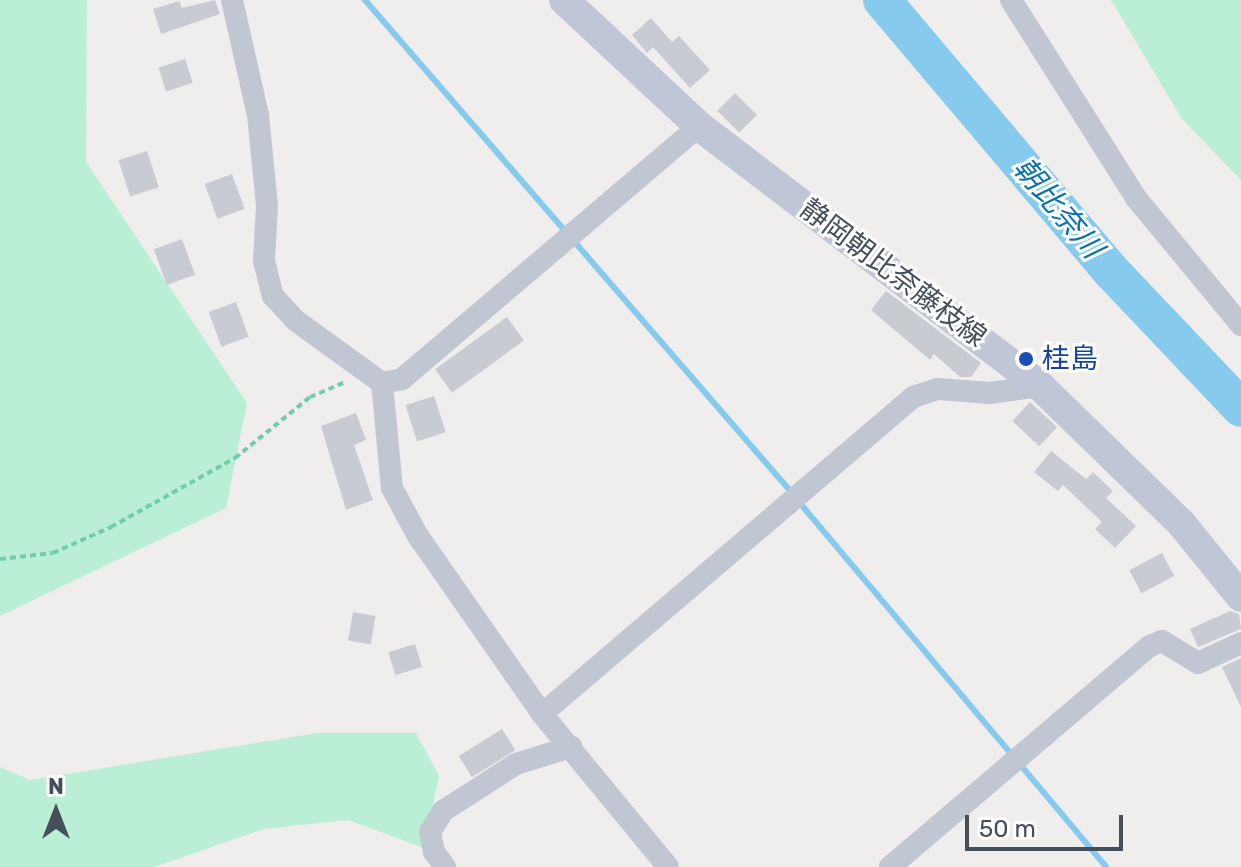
<!DOCTYPE html>
<meta charset="utf-8">
<style>
body{margin:0}
#map{position:relative;width:1241px;height:867px;overflow:hidden;background:#f0eded;font-family:Rubik,"Noto Sans JP",sans-serif}
div>[style]{position:absolute}
.green>*{inset:0;background:#baefd5}
.stream>*{height:6px;margin:-3px;padding:0 3px;transform-origin:3px;border-radius:3px;background:#86caed}
.river>*{height:38px;margin:-19px;padding:0 19px;transform-origin:19px;border-radius:19px;background:#86caed}
.building>*{inset:0;background:#c9cbd3;transform-origin:0 0}
.path>*{height:4px;margin-top:-2px;transform-origin:0;background:repeating-linear-gradient(90deg,#71ceac 0 6px,transparent 0 10px)}
.street>*{height:22px;margin:-11px;padding:0 11px;transform-origin:11px;border-radius:11px;background:#c0c7d3}
.secondary>*{height:30px;margin:-15px;padding:0 15px;transform-origin:15px;border-radius:15px;background:#bfc7d7}
.dots>*{width:22px;height:22px;translate:-50% -50%;box-sizing:border-box;border:4px solid #fff;border-radius:50%}
span{translate:-50% -50%;white-space:nowrap;text-align:center;line-height:1.15;-webkit-text-stroke:6px #fff;paint-order:stroke}
.street-label{font-size:28px;color:#454e5b}
.transit-label{font-size:28px;color:#164399}
.left{translate:0 -50%;text-align:left}
.water-label{font-size:30px;color:#0a73a9;font-style:italic}
.north{position:absolute;left:16px;top:771px;width:80px;height:80px;-webkit-text-stroke:6px #fff;paint-order:stroke;rotate:0deg;font-size:22px;font-weight:700;line-height:32px;text-align:center;color:#454e5b}
.north::after{content:'';display:block;margin:auto;width:28px;height:36px;background:#454e5b;clip-path:polygon(50% 0,100% 100%,50% 72%,0 100%)}
.scale{position:absolute;left:965px;top:815px;width:158px;height:36px;box-sizing:border-box;border:4px solid #454e5b;border-top:0;padding-left:10px;font-size:24px;line-height:28px;white-space:nowrap;color:#454e5b;-webkit-text-stroke:6px #fff;paint-order:stroke}
</style>
<div id="map">
<div class="green">
<div style="clip-path:polygon(0 0,87px 0,86px 162px,247px 403px,226px 508px,0 616px)"></div>
<div style="clip-path:polygon(1111px 0,1241px 0,1241px 180px,1182px 119px)"></div>
<div style="clip-path:polygon(317px 733px,416px 733px,439px 776px,424px 848px,348px 820px,264px 829px,154px 867px,0 867px,0 767px,30px 780px)"></div>
</div>
<div class="stream">
<div style="left:365px;top:0;width:652px;rotate:49.1deg"></div>
<div style="left:799px;top:502px;width:477px;rotate:49.9deg"></div>
</div>
<div class="river">
<div style="left:882px;top:0;width:356px;rotate:49.8deg"></div>
<div style="left:1112px;top:272px;width:187px;rotate:46.5deg"></div>
</div>
<div class="building">
<div style="clip-path:polygon(215px 0,220px 14px,161px 34px,153px 9px,179px 1px,182px 8px)"></div>
<div style="clip-path:polygon(651px 18px,672px 42px,679px 36px,710px 70px,690px 88px,653px 47px,647px 53px,632px 35px)"></div>
<div style="left:185px;top:59px;width:25px;height:28px;rotate:72deg"></div>
<div style="left:735px;top:93px;width:31px;height:25px;rotate:45deg"></div>
<div style="left:147px;top:151px;width:38px;height:30px;rotate:72deg"></div>
<div style="left:232px;top:174px;width:37px;height:29px;rotate:70deg"></div>
<div style="left:182px;top:239px;width:38px;height:30px;rotate:70deg"></div>
<div style="clip-path:polygon(886px 291px,981px 363px,971px 377px,960px 377px,934px 354px,930px 360px,871px 310px)"></div>
<div style="left:236px;top:302px;width:37px;height:29px;rotate:70deg"></div>
<div style="left:507px;top:317px;width:29px;height:89px;rotate:54deg"></div>
<div style="left:434px;top:396px;width:38px;height:30px;rotate:72deg"></div>
<div style="left:1030px;top:402px;width:37px;height:26px;rotate:43deg"></div>
<div style="clip-path:polygon(356px 413px,366px 440px,354px 445px,373px 500px,346px 510px,321px 426px)"></div>
<div style="clip-path:polygon(1051px 451px,1086px 479px,1093px 472px,1113px 491px,1106px 498px,1136px 526px,1115px 548px,1095px 529px,1102px 522px,1063px 485px,1058px 491px,1034px 472px)"></div>
<div style="left:1162px;top:553px;width:26px;height:37px;rotate:62deg"></div>
<div style="clip-path:polygon(1230px 611px,1239px 614px,1241px 629px,1198px 647px,1190px 629px)"></div>
<div style="left:353px;top:612px;width:23px;height:29px;rotate:10deg"></div>
<div style="left:415px;top:644px;width:24px;height:28px;rotate:73deg"></div>
<div style="clip-path:polygon(1241px 658px,1241px 707px,1222px 667px)"></div>
<div style="left:502px;top:729px;width:25px;height:51px;rotate:58deg"></div>
</div>
<div class="path">
<div style="left:0;top:559px;width:53px;rotate:-6.5deg"></div>
<div style="left:53px;top:553px;width:64px;rotate:-24.1deg"></div>
<div style="left:111px;top:527px;width:142px;rotate:-29.1deg"></div>
<div style="left:235px;top:458px;width:97px;rotate:-39.1deg"></div>
<div style="left:310px;top:397px;width:38px;rotate:-23deg"></div>
</div>
<div class="street">
<div style="left:232px;top:0;width:118px;rotate:77.3deg"></div>
<div style="left:258px;top:115px;width:90px;rotate:84.3deg"></div>
<div style="left:267px;top:205px;width:56px;rotate:93.1deg"></div>
<div style="left:264px;top:261px;width:36px;rotate:76deg"></div>
<div style="left:273px;top:296px;width:33px;rotate:47deg"></div>
<div style="left:295px;top:320px;width:107px;rotate:35.9deg"></div>
<div style="left:382px;top:383px;width:105px;rotate:84.6deg"></div>
<div style="left:392px;top:488px;width:55px;rotate:61.6deg"></div>
<div style="left:418px;top:536px;width:217px;rotate:55.1deg"></div>
<div style="left:542px;top:714px;width:198px;rotate:50.5deg"></div>
<div style="left:1011px;top:0;width:234px;rotate:57.7deg"></div>
<div style="left:1136px;top:198px;width:165px;rotate:50.4deg"></div>
<div style="left:382px;top:383px;width:20px;rotate:-11deg"></div>
<div style="left:402px;top:379px;width:390px;rotate:-40.4deg"></div>
<div style="left:542px;top:714px;width:488px;rotate:-40.5deg"></div>
<div style="left:913px;top:397px;width:26px;rotate:-18deg"></div>
<div style="left:938px;top:389px;width:52px;rotate:4.4deg"></div>
<div style="left:990px;top:393px;width:50px;rotate:-8deg"></div>
<div style="left:445px;top:867px;width:19px;rotate:-126deg"></div>
<div style="left:434px;top:852px;width:20px;rotate:-101deg"></div>
<div style="left:430px;top:832px;width:25px;rotate:-58deg"></div>
<div style="left:443px;top:811px;width:87px;rotate:-32.8deg"></div>
<div style="left:516px;top:764px;width:58px;rotate:-17.2deg"></div>
<div style="left:890px;top:867px;width:341px;rotate:-40.4deg"></div>
<div style="left:1150px;top:646px;width:13px;rotate:-23deg"></div>
<div style="left:1162px;top:641px;width:42px;rotate:31.4deg"></div>
<div style="left:1198px;top:663px;width:47px;rotate:-24.9deg"></div>
</div>
<div class="secondary">
<div style="left:564px;top:0;width:185px;rotate:43deg"></div>
<div style="left:699px;top:126px;width:429px;rotate:37.3deg"></div>
<div style="left:1040px;top:386px;width:197px;rotate:44.2deg"></div>
<div style="left:1181px;top:523px;width:95px;rotate:51deg"></div>
</div>
<div class="dots">
<div style="left:1026px;top:359px;background:#1a4fb4"></div>
</div>
<div class="street-label">
<span style="left:893px;top:273px;rotate:37deg">静岡朝比奈藤枝線</span>
</div>
<div class="transit-label">
<span class="left" style="left:1042px;top:359px">桂島</span>
</div>
<div class="water-label">
<span style="left:1058px;top:208px;rotate:50deg">朝比奈川</span>
</div>
<div class="north">N</div>
<div class="scale">50 m</div>
</div>
